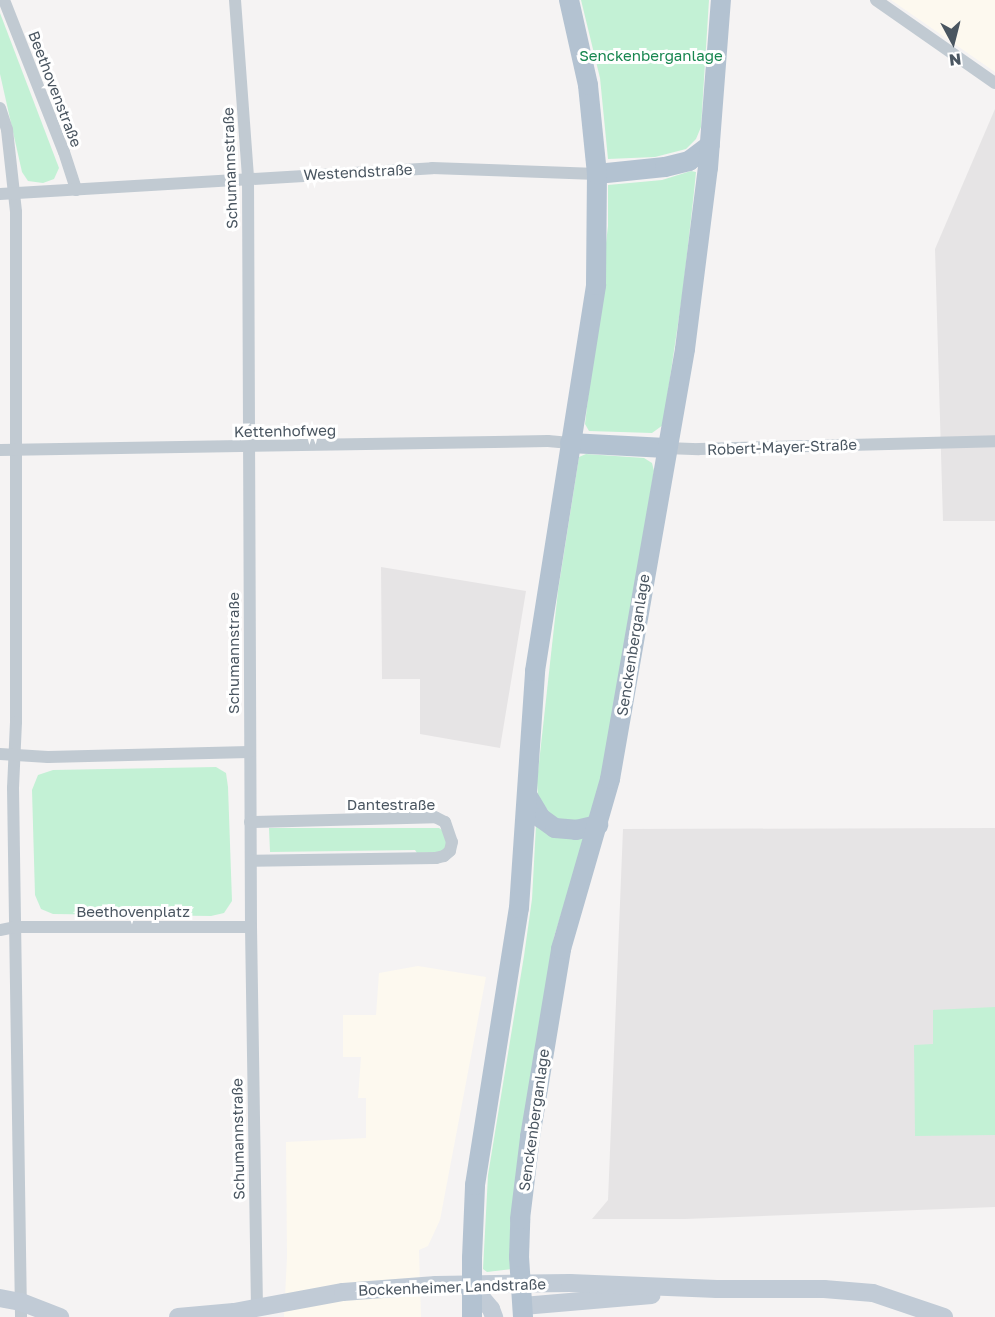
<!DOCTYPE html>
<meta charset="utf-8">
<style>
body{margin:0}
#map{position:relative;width:995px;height:1317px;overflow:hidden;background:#f5f3f3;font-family:"Golos Text",sans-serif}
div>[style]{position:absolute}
.commercial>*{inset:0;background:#fdf9ef}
.education>*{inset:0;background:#e6e4e5}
.green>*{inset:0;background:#c3f1d5}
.street>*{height:12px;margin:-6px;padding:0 6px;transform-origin:6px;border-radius:6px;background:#c1cad2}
.secondary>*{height:18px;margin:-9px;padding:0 9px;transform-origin:9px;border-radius:9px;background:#c1cbd6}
.primary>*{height:20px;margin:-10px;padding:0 10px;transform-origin:10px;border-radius:10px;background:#b3c2d1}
span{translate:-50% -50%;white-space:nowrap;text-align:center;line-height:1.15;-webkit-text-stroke:6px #fff;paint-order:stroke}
.park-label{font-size:15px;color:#17864f}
.street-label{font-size:15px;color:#4a5661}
.north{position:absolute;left:923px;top:12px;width:60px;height:60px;-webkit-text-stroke:4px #fff;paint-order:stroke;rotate:173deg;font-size:16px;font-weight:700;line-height:24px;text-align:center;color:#4a5661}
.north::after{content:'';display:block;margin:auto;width:21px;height:27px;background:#4a5661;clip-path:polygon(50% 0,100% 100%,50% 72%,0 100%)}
</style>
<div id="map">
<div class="commercial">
<div style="clip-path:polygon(891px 0,995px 0,995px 72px)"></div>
<div style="clip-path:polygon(418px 966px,486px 977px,440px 1220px,428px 1246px,419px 1250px,421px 1317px,284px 1317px,287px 1257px,286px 1142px,366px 1138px,366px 1098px,358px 1098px,361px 1057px,343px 1057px,343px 1015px,376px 1015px,379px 973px)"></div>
</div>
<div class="education">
<div style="clip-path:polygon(995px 109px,995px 521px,943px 521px,935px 249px)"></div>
<div style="clip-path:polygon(381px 567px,526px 591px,500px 748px,420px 734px,420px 679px,382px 679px)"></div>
<div style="clip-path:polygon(995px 828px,995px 1207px,685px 1219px,592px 1219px,608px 1200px,623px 829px)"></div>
</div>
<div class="green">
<div style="clip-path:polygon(581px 0,709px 0,701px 127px,696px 139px,686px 149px,655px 157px,608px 159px,600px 78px)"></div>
<div style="clip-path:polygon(0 13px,59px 168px,54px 179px,43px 183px,28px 181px,22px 172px,0 74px)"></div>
<div style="clip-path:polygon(691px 171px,696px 172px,694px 192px,683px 290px,663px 425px,652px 433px,589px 431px,585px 424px,608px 226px,608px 185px,662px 180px)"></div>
<div style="clip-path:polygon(586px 454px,644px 458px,652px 463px,654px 471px,607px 757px,590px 817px,582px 822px,555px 820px,538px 797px,537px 781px,558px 591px,579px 457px)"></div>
<div style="clip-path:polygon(216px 767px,226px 773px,228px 787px,232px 901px,224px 913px,211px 916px,53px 914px,41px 909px,35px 895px,32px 790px,38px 775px,53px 770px)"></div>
<div style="clip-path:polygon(536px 825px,586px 834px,554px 937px,526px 1122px,511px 1269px,487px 1272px,483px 1269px,488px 1175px,524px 956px,532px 899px)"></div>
<div style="clip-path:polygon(269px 828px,439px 828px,445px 832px,447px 837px,446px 849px,442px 852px,417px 853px,415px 850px,270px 852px)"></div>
<div style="clip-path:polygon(995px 1007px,995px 1135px,915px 1136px,914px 1045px,933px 1044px,933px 1010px)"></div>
</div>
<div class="street">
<div style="left:4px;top:0;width:163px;rotate:68.5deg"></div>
<div style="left:64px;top:152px;width:40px;rotate:72deg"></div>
<div style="left:235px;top:0;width:179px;rotate:85.8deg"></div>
<div style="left:248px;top:179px;width:748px;rotate:89.77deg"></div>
<div style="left:251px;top:927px;width:379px;rotate:89.1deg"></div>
<div style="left:876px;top:0;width:145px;rotate:34.9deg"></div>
<div style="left:0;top:108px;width:23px;rotate:72deg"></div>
<div style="left:7px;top:130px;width:82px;rotate:83.7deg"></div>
<div style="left:16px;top:212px;width:510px;rotate:90deg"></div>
<div style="left:16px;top:722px;width:66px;rotate:92.6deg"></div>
<div style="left:13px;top:788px;width:529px;rotate:89.13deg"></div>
<div style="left:0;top:194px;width:433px;rotate:-3.4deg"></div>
<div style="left:432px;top:168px;width:165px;rotate:2.1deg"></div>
<div style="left:666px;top:448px;width:33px;rotate:2deg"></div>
<div style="left:699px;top:449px;width:296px;rotate:-1.5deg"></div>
<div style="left:0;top:450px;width:548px;rotate:-0.94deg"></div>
<div style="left:548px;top:441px;width:22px;rotate:5deg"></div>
<div style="left:0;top:754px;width:48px;rotate:3.6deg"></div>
<div style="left:48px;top:757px;width:201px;rotate:-1.4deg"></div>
<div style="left:250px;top:822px;width:185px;rotate:-1.5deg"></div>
<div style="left:435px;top:817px;width:11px;rotate:27deg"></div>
<div style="left:445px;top:822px;width:21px;rotate:71deg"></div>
<div style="left:452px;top:842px;width:9px;rotate:103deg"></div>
<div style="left:450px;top:851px;width:8px;rotate:140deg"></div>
<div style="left:444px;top:856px;width:8px;rotate:166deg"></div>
<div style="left:436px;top:858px;width:185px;rotate:179.1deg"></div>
<div style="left:0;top:930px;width:15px;rotate:-11deg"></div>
<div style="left:15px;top:927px;width:236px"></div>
</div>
<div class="secondary">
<div style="left:471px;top:1285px;width:31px;rotate:50deg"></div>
<div style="left:491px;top:1309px;width:9px;rotate:69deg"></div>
<div style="left:0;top:1298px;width:21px;rotate:11deg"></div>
<div style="left:21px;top:1302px;width:42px;rotate:21deg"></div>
<div style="left:523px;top:1306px;width:129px;rotate:-4.9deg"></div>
<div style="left:178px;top:1317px;width:56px;rotate:-5.1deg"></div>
<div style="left:234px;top:1312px;width:111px;rotate:-10.4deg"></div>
<div style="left:343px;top:1292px;width:93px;rotate:-4.3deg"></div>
<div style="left:436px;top:1285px;width:134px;rotate:-0.9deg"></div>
<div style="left:570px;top:1283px;width:147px;rotate:2.3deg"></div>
<div style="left:717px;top:1289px;width:107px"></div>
<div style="left:824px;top:1289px;width:49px;rotate:4.7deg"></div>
<div style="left:873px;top:1293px;width:75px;rotate:18.7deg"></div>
</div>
<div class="primary">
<div style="left:597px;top:174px;width:68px;rotate:-5.9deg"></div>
<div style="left:665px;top:167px;width:25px;rotate:-14deg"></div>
<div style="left:689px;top:161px;width:26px;rotate:-37deg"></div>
<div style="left:570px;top:443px;width:96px;rotate:3deg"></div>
<div style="left:527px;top:795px;width:27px;rotate:59deg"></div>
<div style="left:541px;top:818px;width:17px;rotate:36deg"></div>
<div style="left:555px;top:828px;width:21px;rotate:5deg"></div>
<div style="left:576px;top:830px;width:23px;rotate:-13deg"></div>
<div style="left:472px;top:1317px;width:59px;rotate:-90deg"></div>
<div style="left:472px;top:1258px;width:73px;rotate:-87.6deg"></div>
<div style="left:475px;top:1185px;width:280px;rotate:-81deg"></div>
<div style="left:519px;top:908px;width:238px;rotate:-86.1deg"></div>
<div style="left:535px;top:671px;width:391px;rotate:-81deg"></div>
<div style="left:596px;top:285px;width:111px;rotate:-89.5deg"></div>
<div style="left:597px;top:174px;width:89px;rotate:-95.8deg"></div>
<div style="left:588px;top:85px;width:87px;rotate:-102.6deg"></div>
<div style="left:523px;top:1317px;width:60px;rotate:-93.8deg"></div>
<div style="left:519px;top:1257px;width:38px;rotate:-88deg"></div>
<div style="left:520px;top:1219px;width:83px;rotate:-83deg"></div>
<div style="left:530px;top:1137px;width:191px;rotate:-80.6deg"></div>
<div style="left:561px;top:949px;width:177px;rotate:-73.9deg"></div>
<div style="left:610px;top:779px;width:436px;rotate:-80.1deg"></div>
<div style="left:685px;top:349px;width:182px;rotate:-82.8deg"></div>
<div style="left:708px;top:168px;width:169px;rotate:-85.6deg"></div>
</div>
<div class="park-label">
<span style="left:651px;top:56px">Senckenberganlage</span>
</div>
<div class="street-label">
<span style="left:55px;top:89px;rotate:69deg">Beethovenstraße</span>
<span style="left:230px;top:168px;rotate:-92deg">Schumannstraße</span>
<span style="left:358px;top:172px;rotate:-3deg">Westendstraße</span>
<span style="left:285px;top:431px;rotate:-1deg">Kettenhofweg</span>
<span style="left:782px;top:447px;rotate:-2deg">Robert-Mayer-Straße</span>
<span style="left:633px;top:645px;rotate:-81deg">Senckenberganlage</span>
<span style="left:234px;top:653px;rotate:-90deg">Schumannstraße</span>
<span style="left:391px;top:805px">Dantestraße</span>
<span style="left:133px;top:912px">Beethovenplatz</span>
<span style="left:534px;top:1120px;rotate:-82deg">Senckenberganlage</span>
<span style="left:238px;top:1139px;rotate:-91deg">Schumannstraße</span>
<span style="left:452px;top:1287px;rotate:-2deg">Bockenheimer Landstraße</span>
</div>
<div class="north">N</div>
</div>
